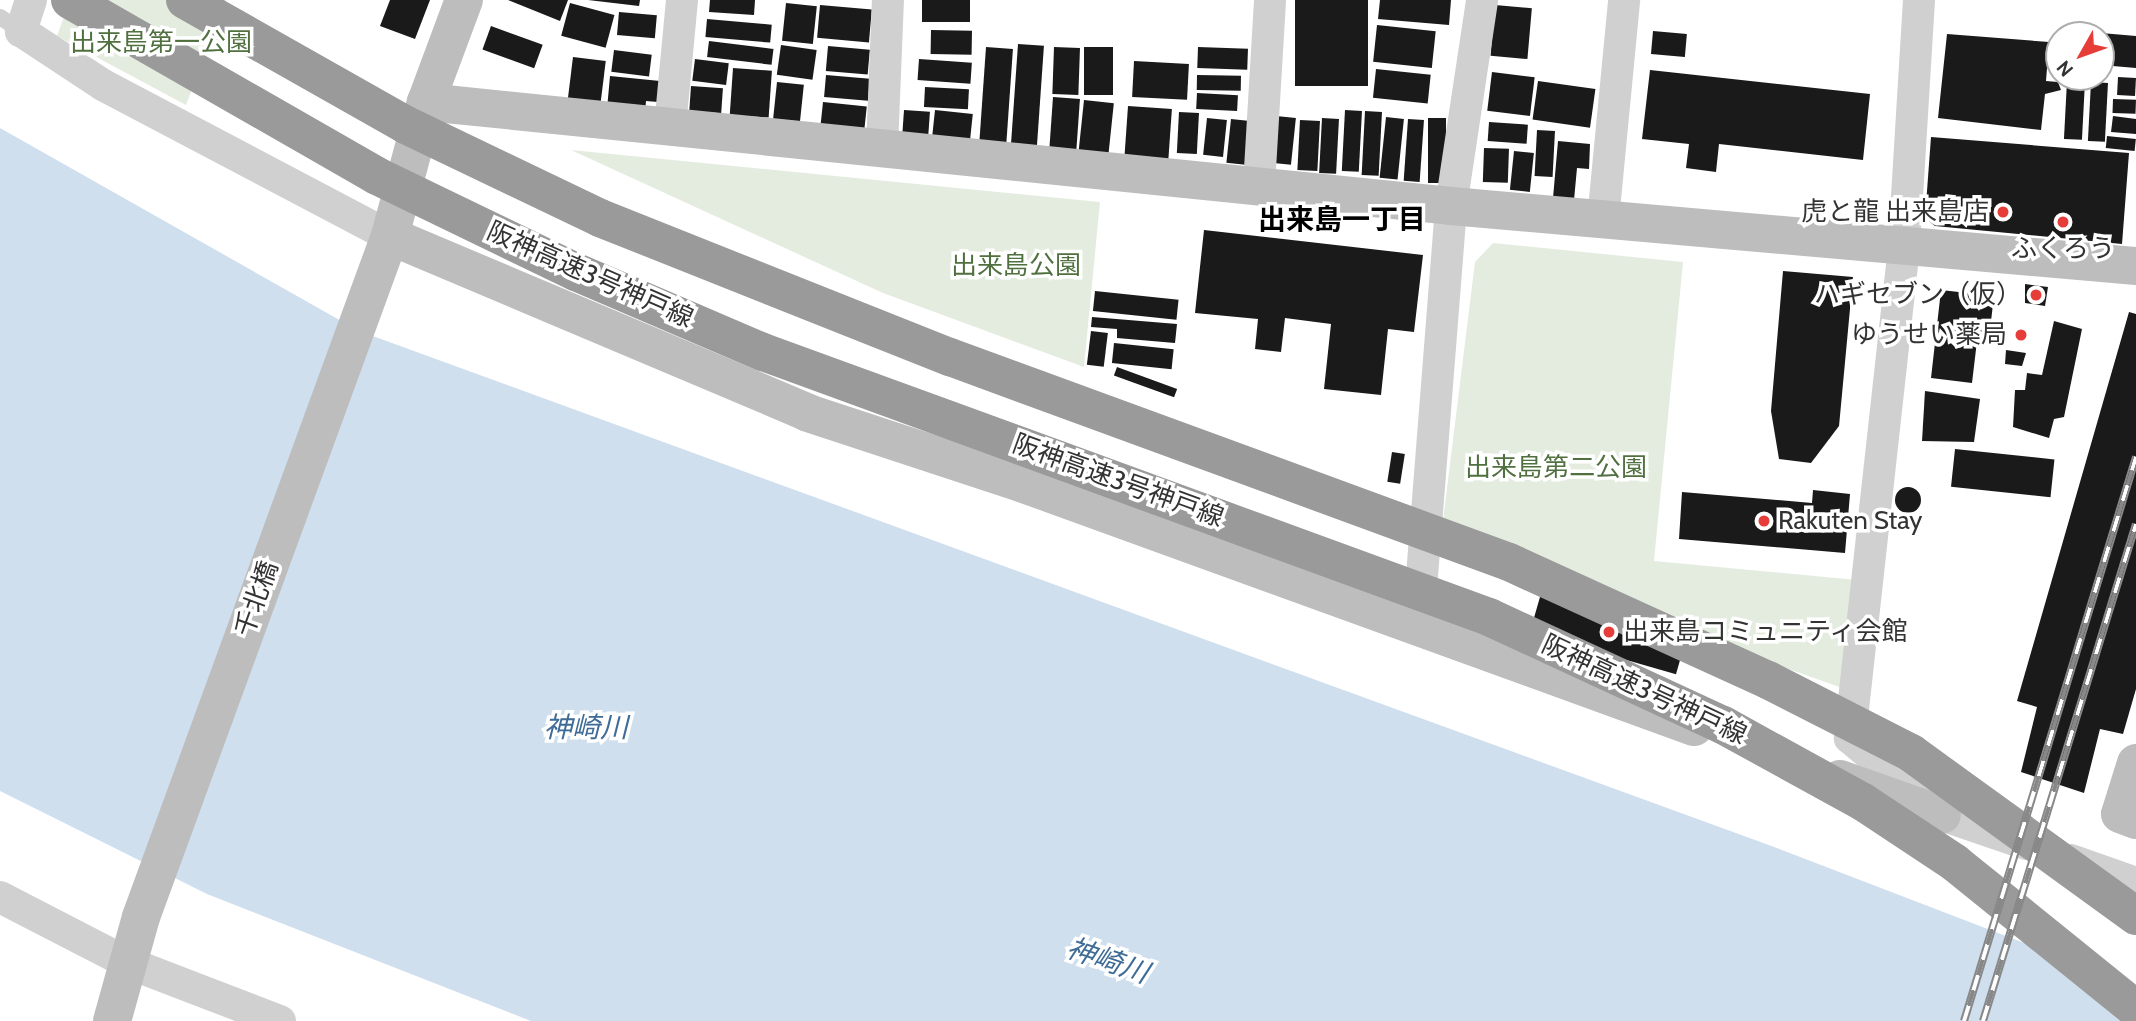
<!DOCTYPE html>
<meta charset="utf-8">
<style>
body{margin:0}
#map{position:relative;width:2136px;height:1021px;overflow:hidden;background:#fff;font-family:Cabin,"Noto Sans JP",sans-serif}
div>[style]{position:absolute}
.green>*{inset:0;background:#e4ecdf}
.water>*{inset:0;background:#cfdfee}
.building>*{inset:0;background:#1a1a1a;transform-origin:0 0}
.round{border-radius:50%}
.lane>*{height:16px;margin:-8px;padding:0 8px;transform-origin:8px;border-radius:8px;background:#d0d0d0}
.street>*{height:32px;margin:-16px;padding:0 16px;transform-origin:16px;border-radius:16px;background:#d0d0d0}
.secondary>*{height:38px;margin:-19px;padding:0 19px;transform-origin:19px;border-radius:19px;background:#bdbdbd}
.highway>*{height:38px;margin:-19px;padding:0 19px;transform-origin:19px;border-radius:19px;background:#9a9a9a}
.rail>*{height:8px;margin-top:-4px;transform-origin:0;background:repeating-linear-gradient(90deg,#fff 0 16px,#888 0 32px);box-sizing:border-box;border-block:2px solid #888}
.dots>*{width:19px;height:19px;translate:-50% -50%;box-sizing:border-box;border:4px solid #fff;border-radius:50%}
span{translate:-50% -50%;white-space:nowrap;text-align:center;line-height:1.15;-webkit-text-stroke:7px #fff;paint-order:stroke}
.park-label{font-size:26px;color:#51703f}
.poi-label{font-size:26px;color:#333}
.right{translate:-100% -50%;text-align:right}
.left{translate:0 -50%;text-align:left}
.street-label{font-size:26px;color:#333}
.neighbourhood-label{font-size:28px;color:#000;font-weight:700}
.water-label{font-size:28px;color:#3f6c97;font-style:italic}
.north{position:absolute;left:2045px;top:21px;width:70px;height:70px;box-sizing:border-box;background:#fff;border:2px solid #adadad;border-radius:50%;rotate:230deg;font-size:19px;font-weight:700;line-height:28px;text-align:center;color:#333}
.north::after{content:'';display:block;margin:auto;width:24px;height:32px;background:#e63d39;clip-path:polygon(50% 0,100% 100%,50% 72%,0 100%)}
</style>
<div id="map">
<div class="green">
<div style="clip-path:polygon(70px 0,226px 0,186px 105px,57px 36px)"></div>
<div style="clip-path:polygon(571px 150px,1100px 202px,1084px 367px,883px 293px)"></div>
<div style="clip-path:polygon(1493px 243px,1683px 262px,1654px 561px,1857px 580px,1845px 689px,1440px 545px,1475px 262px)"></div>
</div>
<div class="water">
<div style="clip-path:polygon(0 128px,359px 331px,1766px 844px,2136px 986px,2136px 1021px,531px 1021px,207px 894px,0 791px)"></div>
</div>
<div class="building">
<div style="clip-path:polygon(390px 0,430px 0,415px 39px,380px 26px)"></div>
<div style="clip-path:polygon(508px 0,568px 0,560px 21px)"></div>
<div style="clip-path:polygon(588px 0,640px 0,639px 6px)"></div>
<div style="clip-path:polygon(710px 0,755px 0,754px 15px,709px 12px)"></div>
<div style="left:922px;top:0;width:48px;height:22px"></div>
<div style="left:1295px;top:0;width:73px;height:86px"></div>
<div style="clip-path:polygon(1380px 0,1451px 0,1449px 25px,1378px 19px)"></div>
<div style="left:570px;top:3px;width:46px;height:34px;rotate:15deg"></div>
<div style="left:786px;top:3px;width:31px;height:38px;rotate:6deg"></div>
<div style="left:820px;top:5px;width:52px;height:33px;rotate:5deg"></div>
<div style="left:1495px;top:5px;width:37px;height:51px;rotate:5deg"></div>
<div style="left:619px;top:12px;width:38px;height:23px;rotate:5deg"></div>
<div style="left:707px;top:19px;width:65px;height:18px;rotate:5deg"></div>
<div style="left:1377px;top:25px;width:59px;height:37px;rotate:6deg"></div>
<div style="left:491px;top:26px;width:55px;height:25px;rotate:20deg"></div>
<div style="left:931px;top:30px;width:41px;height:24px;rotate:1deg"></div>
<div style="left:1653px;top:31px;width:34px;height:23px;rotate:5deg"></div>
<div style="clip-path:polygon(2101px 33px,2136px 36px,2136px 68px,2101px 65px)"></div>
<div style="clip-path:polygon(1947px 34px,2049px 42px,2046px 81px,2058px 82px,2061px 90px,2045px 94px,2041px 130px,1938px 118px)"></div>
<div style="left:709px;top:41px;width:65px;height:16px;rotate:7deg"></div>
<div style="left:1018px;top:44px;width:26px;height:108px;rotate:4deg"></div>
<div style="left:781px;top:45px;width:36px;height:30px;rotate:8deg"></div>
<div style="left:828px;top:46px;width:42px;height:25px;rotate:5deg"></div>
<div style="left:986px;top:47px;width:27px;height:100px;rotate:4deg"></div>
<div style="left:1054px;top:47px;width:26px;height:47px;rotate:2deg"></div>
<div style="left:1084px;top:47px;width:29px;height:48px"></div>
<div style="left:1198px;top:47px;width:50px;height:21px;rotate:2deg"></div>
<div style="left:614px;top:50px;width:38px;height:22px;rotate:7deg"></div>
<div style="left:573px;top:57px;width:33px;height:43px;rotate:7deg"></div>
<div style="left:695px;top:59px;width:34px;height:22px;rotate:7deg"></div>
<div style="left:919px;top:59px;width:53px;height:21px;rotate:4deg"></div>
<div style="left:1134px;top:61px;width:55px;height:36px;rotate:3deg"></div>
<div style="left:733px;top:68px;width:39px;height:47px;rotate:4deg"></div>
<div style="left:1376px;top:69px;width:55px;height:29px;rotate:6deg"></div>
<div style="clip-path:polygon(1650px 70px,1870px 94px,1863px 160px,1719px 144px,1716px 172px,1686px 168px,1689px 144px,1642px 139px)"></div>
<div style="left:1492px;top:72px;width:43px;height:39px;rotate:7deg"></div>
<div style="left:826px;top:75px;width:44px;height:22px;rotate:5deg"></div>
<div style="left:1197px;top:75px;width:44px;height:15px;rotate:1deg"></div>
<div style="clip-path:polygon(610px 76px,660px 81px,658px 102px,646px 101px,645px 113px,607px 109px)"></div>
<div style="left:2118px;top:77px;width:18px;height:18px;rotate:3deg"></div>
<div style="left:1538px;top:81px;width:58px;height:39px;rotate:8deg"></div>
<div style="left:2067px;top:81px;width:18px;height:58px;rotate:3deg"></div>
<div style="left:777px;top:82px;width:27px;height:37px;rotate:6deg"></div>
<div style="left:2091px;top:82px;width:17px;height:59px;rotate:3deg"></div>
<div style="left:691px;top:86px;width:32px;height:25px;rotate:4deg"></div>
<div style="left:925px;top:87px;width:44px;height:20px;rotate:3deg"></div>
<div style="left:1197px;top:93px;width:41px;height:16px;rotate:3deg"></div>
<div style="left:1053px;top:97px;width:27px;height:54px;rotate:4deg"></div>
<div style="left:2113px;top:99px;width:23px;height:14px;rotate:2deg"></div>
<div style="left:1084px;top:100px;width:30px;height:51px;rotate:6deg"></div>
<div style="left:823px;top:102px;width:44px;height:28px;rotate:6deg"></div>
<div style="left:1128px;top:106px;width:44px;height:50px;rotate:4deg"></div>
<div style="left:904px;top:110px;width:26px;height:25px;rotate:4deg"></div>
<div style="left:935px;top:110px;width:38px;height:29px;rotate:6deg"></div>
<div style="left:1345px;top:110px;width:17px;height:61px;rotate:3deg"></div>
<div style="left:1365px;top:111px;width:17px;height:64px;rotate:3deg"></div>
<div style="left:1179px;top:112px;width:20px;height:41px;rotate:3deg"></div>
<div style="left:1276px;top:116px;width:20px;height:47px;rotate:6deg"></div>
<div style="clip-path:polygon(2113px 116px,2136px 119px,2136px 134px,2111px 132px)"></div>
<div style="left:1386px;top:117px;width:18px;height:61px;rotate:6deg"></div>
<div style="left:1207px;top:118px;width:20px;height:37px;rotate:6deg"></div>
<div style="left:1322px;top:118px;width:17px;height:55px;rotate:3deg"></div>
<div style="left:1428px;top:118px;width:18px;height:65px"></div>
<div style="left:1231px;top:119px;width:19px;height:44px;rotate:6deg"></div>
<div style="left:1408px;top:119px;width:16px;height:62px;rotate:4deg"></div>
<div style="left:1300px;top:120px;width:20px;height:50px;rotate:3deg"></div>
<div style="left:1489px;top:122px;width:39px;height:19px;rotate:4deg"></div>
<div style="left:1537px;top:130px;width:18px;height:46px;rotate:3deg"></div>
<div style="left:2107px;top:136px;width:29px;height:12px;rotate:6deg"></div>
<div style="clip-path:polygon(1931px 137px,2129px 153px,2122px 244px,1935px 226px,1925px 218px)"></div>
<div style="clip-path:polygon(1558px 141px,1590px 144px,1589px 169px,1577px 168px,1574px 200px,1553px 198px)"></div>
<div style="left:1484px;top:148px;width:25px;height:34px;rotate:2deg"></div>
<div style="left:1514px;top:151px;width:20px;height:39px;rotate:6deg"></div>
<div style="clip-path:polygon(1204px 230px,1423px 255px,1414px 332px,1388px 329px,1381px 395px,1324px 389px,1331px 324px,1285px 318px,1281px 352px,1255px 349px,1258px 319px,1195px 313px)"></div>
<div style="clip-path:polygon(1783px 271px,1853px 277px,1839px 426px,1811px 463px,1779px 459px,1771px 411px)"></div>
<div style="clip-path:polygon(2025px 284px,2048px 287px,2045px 306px,2025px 303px)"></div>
<div style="clip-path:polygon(1941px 290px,1994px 296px,1989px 338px,1977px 341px,1972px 383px,1931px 378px)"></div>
<div style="left:1095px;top:291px;width:84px;height:20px;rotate:6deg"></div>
<div style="clip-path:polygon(2129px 312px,2136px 314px,2136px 689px,2123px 734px,2100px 729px,2084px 793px,2021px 772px,2037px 707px,2017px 701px)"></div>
<div style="clip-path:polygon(1092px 317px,1177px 324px,1175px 343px,1117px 338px,1117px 329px,1091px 327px)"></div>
<div style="clip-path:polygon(2054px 321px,2082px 329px,2064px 417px,2054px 419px,2049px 438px,2013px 427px,2015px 390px,2025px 390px,2027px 373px,2042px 375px)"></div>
<div style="left:1091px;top:331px;width:17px;height:34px;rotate:7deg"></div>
<div style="left:1114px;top:343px;width:60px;height:20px;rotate:6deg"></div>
<div style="clip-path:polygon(2006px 350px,2026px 353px,2022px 366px,2005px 364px)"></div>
<div style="left:1117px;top:367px;width:64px;height:9px;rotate:20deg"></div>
<div style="clip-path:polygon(1925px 391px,1980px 399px,1974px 442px,1922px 441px)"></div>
<div style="left:1955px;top:449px;width:100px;height:38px;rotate:6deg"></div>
<div style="left:1392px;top:452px;width:13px;height:30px;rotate:9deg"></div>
<div class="round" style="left:1895px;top:487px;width:26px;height:26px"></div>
<div style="clip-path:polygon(1813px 490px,1850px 494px,1845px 553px,1679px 539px,1682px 492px,1812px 503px)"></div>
<div style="left:1542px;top:590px;width:152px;height:44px;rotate:16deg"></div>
</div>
<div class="lane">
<div style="left:0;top:17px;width:25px;rotate:34deg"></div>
</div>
<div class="street">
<div style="left:31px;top:0;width:33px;rotate:108deg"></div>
<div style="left:21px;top:31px;width:98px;rotate:33.4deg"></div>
<div style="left:103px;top:85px;width:324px;rotate:27.8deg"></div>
<div style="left:1919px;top:0;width:247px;rotate:93.5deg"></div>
<div style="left:1904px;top:247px;width:494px;rotate:96.3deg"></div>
<div style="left:1850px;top:738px;width:120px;rotate:39.9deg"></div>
<div style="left:1942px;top:815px;width:89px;rotate:19deg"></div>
<div style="left:670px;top:127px;width:128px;rotate:-84.6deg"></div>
<div style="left:882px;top:148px;width:148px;rotate:-87.7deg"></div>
<div style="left:1259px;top:186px;width:186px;rotate:-86.6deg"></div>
<div style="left:1603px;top:220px;width:221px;rotate:-84.5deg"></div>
<div style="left:1419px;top:614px;width:409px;rotate:-85.5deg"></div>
<div style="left:1451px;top:206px;width:208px;rotate:-81.4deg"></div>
<div style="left:2071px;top:860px;width:69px;rotate:19.5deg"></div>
<div style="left:0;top:897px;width:142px;rotate:27.3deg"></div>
<div style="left:126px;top:962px;width:165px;rotate:21deg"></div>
</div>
<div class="secondary">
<div style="left:426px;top:102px;width:1030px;rotate:5.79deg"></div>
<div style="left:1451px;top:206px;width:688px;rotate:5.01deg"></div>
<div style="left:390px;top:236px;width:454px;rotate:22.9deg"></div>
<div style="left:808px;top:413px;width:224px;rotate:18.2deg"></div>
<div style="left:1021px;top:483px;width:716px;rotate:19.93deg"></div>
<div style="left:2136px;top:763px;width:53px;rotate:107.4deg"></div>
<div style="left:2120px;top:814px;width:17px;rotate:21deg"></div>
<div style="left:1840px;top:779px;width:108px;rotate:19.4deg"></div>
<div style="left:112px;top:1021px;width:108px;rotate:-74.4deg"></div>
<div style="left:141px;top:917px;width:725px;rotate:-69.92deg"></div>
<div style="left:390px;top:236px;width:139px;rotate:-75deg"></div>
<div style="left:426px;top:102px;width:109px;rotate:-69.6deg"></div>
</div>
<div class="highway">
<div style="left:70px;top:0;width:354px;rotate:29.8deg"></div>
<div style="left:377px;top:176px;width:221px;rotate:25.8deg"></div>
<div style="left:576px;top:272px;width:203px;rotate:23.2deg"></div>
<div style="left:763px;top:352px;width:773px;rotate:20.05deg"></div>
<div style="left:1489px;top:617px;width:258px;rotate:24.8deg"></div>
<div style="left:1723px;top:725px;width:160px;rotate:28.8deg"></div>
<div style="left:1863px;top:802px;width:110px;rotate:33.5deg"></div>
<div style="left:1955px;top:863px;width:233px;rotate:38.9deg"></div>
<div style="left:185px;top:0;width:254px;rotate:29.5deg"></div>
<div style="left:406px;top:125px;width:215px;rotate:25.6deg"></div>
<div style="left:600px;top:218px;width:377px;rotate:21.7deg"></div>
<div style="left:950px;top:357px;width:595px;rotate:20.14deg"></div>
<div style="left:1509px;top:562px;width:285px;rotate:24.5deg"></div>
<div style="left:1768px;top:680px;width:161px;rotate:27deg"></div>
<div style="left:1911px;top:753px;width:278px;rotate:35.9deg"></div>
</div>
<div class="rail">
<div style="left:1964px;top:1021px;width:590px;rotate:-73.04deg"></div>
<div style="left:1983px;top:1021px;width:520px;rotate:-72.89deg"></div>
</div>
<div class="dots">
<div style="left:2003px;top:212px;background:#e63d39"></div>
<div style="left:2063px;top:222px;background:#e63d39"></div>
<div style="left:2036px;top:295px;background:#e63d39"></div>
<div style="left:2021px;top:335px;background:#e63d39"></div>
<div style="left:1764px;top:521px;background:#e63d39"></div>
<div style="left:1609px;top:632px;background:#e63d39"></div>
</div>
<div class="park-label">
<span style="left:161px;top:43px">出来島第一公園</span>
<span style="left:1016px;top:266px">出来島公園</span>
<span style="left:1556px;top:468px">出来島第二公園</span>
</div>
<div class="poi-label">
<span class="right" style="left:1989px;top:212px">虎と龍 出来島店</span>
<span style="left:2063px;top:249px">ふくろう</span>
<span class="right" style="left:2022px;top:295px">ハギセブン（仮）</span>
<span class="right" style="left:2007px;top:335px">ゆうせい薬局</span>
<span class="left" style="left:1778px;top:521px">Rakuten Stay</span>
<span class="left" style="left:1623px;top:632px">出来島コミュニティ会館</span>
</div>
<div class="street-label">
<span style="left:590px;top:275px;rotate:24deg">阪神高速3号神戸線</span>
<span style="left:1118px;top:481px;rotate:20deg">阪神高速3号神戸線</span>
<span style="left:257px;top:599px;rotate:-70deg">千北橋</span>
<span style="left:1644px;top:690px;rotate:25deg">阪神高速3号神戸線</span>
</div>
<div class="neighbourhood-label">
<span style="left:1342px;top:219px">出来島一丁目</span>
</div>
<div class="water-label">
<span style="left:586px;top:727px">神崎川</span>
<span style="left:1108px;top:960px;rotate:19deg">神崎川</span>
</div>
<div class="north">N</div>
</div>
